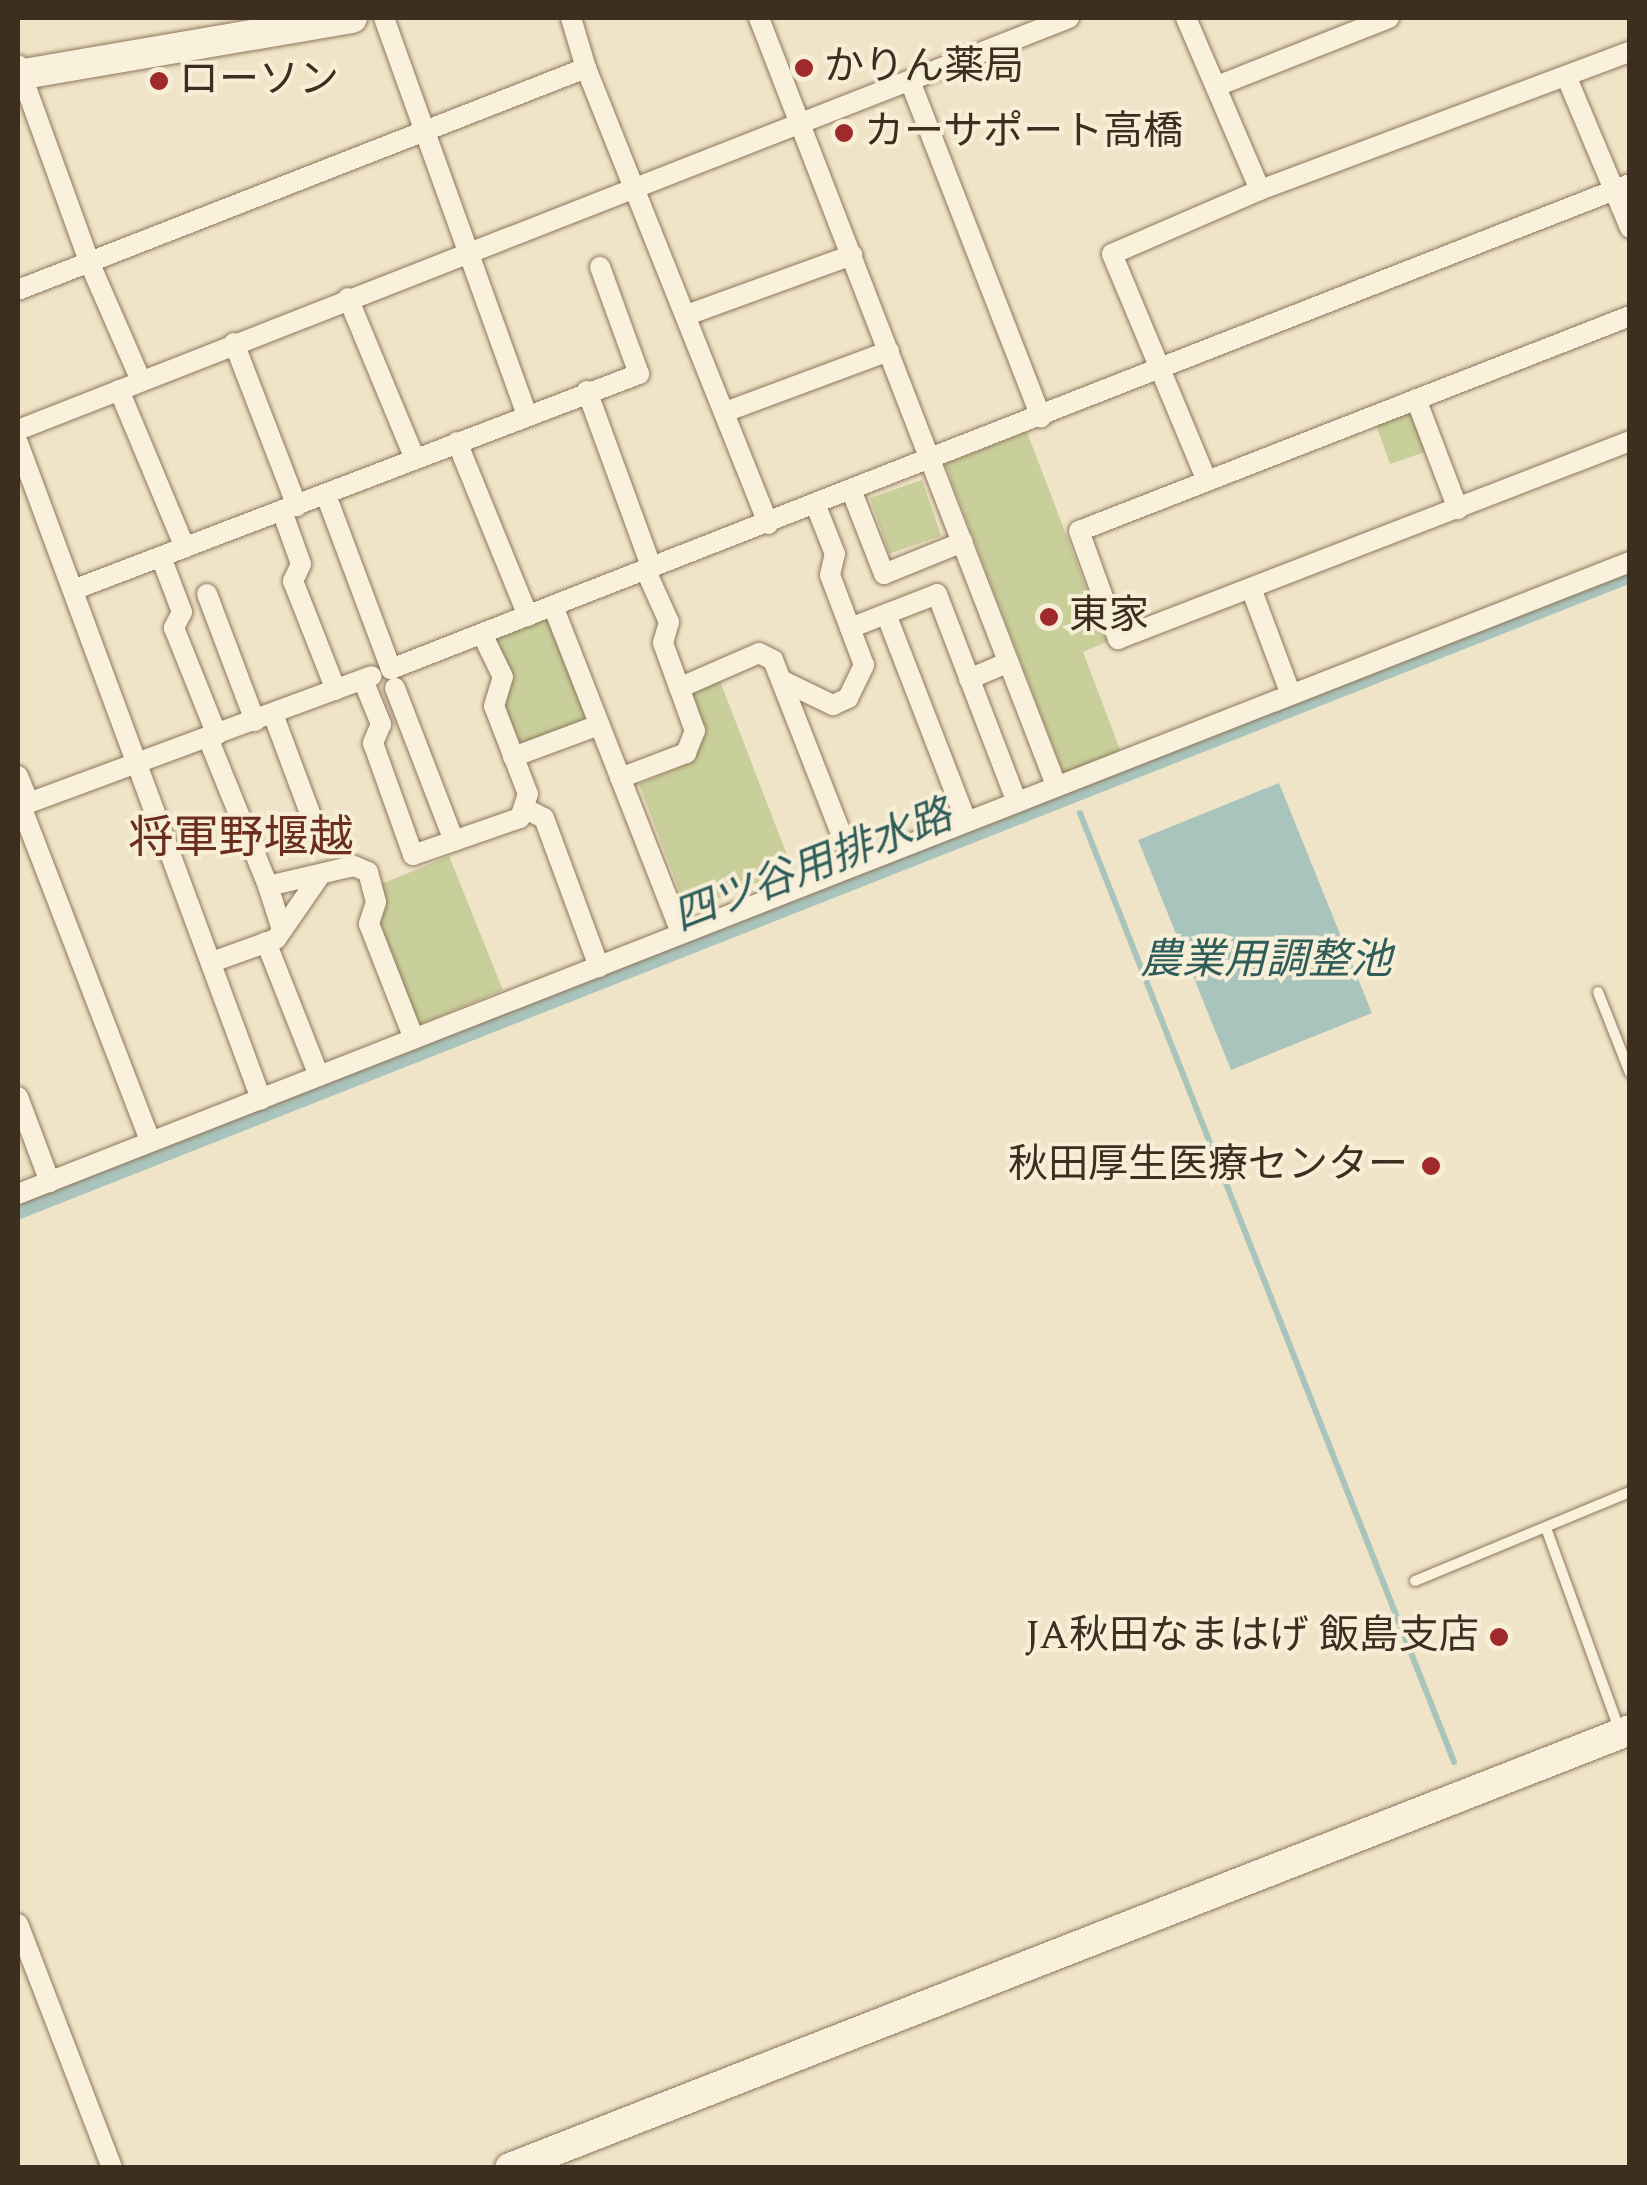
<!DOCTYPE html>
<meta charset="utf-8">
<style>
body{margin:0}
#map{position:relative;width:1647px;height:2185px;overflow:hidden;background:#f0e4c8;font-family:Spectral,"Noto Sans JP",serif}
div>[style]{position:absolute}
.green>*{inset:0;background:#c9cf9b;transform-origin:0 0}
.water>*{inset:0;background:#a9c4bc;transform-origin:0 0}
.stream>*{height:6px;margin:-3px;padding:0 3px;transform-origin:3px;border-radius:3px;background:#a9c4bc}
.roads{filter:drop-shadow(0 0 2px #8d765c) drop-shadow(0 0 2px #8d765c)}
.lane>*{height:10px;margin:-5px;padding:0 5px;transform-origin:5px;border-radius:5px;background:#faf1dc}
.street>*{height:20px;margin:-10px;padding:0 10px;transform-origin:10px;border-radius:10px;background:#faf1dc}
.secondary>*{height:30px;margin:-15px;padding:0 15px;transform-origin:15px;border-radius:15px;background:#faf1dc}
.dots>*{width:28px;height:28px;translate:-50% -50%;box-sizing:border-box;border:5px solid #f7eed8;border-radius:50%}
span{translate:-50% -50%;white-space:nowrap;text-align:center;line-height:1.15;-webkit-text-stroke:8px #f7eed8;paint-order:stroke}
.poi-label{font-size:40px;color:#3d2e20}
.left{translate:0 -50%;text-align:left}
.right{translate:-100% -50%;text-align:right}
.water-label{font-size:42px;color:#2f5d5a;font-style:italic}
.quarter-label{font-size:45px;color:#6b2e1e}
.frame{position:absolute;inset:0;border:20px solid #3d2e20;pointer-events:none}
</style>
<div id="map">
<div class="green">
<div style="clip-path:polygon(1405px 412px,1416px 416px,1428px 451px,1390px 464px,1375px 422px)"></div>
<div style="clip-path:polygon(1027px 432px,1107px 642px,1083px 652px,1121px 752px,1064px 774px,945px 464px)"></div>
<div style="left:922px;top:480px;width:59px;height:55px;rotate:71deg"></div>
<div style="clip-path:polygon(548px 618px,588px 718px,521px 746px,505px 706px,512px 679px,495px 639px)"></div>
<div style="clip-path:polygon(720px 681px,792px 868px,687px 911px,639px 784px,693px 762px,705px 729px,692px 692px)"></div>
<div style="clip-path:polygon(449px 856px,503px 990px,418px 1025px,380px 923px,386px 906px,379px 885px)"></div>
</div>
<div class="water">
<div style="clip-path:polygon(1629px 572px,1629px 584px,18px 1220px,18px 1201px)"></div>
<div style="left:1279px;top:783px;width:248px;height:152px;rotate:68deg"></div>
</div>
<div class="stream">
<div style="left:1080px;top:813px;width:1020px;rotate:68.49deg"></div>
</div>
<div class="roads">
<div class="lane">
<div style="left:1598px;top:992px;width:87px;rotate:68.4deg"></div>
<div style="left:1546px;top:1528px;width:214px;rotate:70deg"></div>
<div style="left:1415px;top:1581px;width:233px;rotate:-22.5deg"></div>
</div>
<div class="street">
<div style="left:384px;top:18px;width:422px;rotate:70.2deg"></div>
<div style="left:759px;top:18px;width:822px;rotate:68.83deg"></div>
<div style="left:1186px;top:18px;width:187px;rotate:66.7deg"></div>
<div style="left:18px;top:65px;width:212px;rotate:70.1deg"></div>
<div style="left:90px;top:264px;width:128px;rotate:66.4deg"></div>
<div style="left:586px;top:68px;width:491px;rotate:68.2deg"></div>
<div style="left:1567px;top:78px;width:163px;rotate:67.2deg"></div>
<div style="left:910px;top:81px;width:361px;rotate:68.7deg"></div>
<div style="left:1217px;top:86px;width:185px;rotate:-21.6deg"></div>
<div style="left:18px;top:290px;width:610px;rotate:-21.35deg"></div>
<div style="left:586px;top:68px;width:52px;rotate:-106.7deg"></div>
<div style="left:348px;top:298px;width:174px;rotate:67.4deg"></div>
<div style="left:687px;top:315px;width:176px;rotate:-20deg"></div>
<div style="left:1630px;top:316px;width:591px;rotate:158.68deg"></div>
<div style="left:1079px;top:531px;width:115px;rotate:70.1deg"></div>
<div style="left:1118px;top:639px;width:549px;rotate:-21.14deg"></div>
<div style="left:234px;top:343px;width:175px;rotate:68.9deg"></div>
<div style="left:119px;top:390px;width:171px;rotate:67.3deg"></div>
<div style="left:587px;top:391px;width:189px;rotate:69.9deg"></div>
<div style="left:1416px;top:399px;width:118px;rotate:69.1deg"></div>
<div style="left:725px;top:412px;width:175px;rotate:-20.4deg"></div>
<div style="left:18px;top:430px;width:1129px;rotate:-21.41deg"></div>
<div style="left:457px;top:442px;width:188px;rotate:67.8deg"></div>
<div style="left:18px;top:443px;width:700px;rotate:69.67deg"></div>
<div style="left:1207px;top:481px;width:246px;rotate:-112.7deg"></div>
<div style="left:1112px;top:254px;width:161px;rotate:-23.4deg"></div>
<div style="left:1260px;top:190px;width:395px;rotate:-20.5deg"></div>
<div style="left:852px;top:492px;width:88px;rotate:68.7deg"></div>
<div style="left:884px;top:574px;width:85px;rotate:-22.1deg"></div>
<div style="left:326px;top:495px;width:186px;rotate:69.5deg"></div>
<div style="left:391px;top:669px;width:1331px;rotate:-21.38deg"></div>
<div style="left:282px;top:511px;width:56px;rotate:70.3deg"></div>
<div style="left:301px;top:564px;width:19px;rotate:115deg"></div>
<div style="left:293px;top:581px;width:117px;rotate:68.5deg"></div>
<div style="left:161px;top:557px;width:59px;rotate:69.1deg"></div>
<div style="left:182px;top:612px;width:18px;rotate:117deg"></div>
<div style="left:174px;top:628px;width:115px;rotate:68.1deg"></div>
<div style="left:73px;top:590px;width:606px;rotate:-20.89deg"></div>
<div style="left:639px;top:374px;width:114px;rotate:-110deg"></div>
<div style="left:1252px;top:591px;width:108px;rotate:69.4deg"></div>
<div style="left:207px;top:594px;width:136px;rotate:69.3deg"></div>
<div style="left:553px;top:606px;width:351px;rotate:68.6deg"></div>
<div style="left:886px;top:614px;width:221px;rotate:68.8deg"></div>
<div style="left:850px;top:628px;width:93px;rotate:-21.3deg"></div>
<div style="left:937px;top:594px;width:221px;rotate:69deg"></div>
<div style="left:969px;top:679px;width:43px;rotate:-23deg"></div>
<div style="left:363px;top:680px;width:48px;rotate:67.8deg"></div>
<div style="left:381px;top:724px;width:21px;rotate:113deg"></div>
<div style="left:373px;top:743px;width:119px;rotate:70.3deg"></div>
<div style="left:413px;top:855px;width:113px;rotate:-19.1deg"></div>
<div style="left:520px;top:818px;width:25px;rotate:-72deg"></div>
<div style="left:528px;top:794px;width:94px;rotate:-111.1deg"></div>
<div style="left:494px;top:706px;width:30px;rotate:-73deg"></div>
<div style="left:503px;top:677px;width:48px;rotate:-116deg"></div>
<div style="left:781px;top:680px;width:58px;rotate:25.7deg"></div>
<div style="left:833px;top:705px;width:17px;rotate:-25deg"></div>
<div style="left:848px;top:698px;width:37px;rotate:-64deg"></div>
<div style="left:864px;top:665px;width:96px;rotate:-110.7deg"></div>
<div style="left:830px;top:575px;width:22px;rotate:-77deg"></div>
<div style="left:835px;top:554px;width:52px;rotate:-111.6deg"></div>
<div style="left:395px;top:688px;width:164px;rotate:68.9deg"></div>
<div style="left:679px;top:688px;width:87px;rotate:-23.6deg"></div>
<div style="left:759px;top:653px;width:16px;rotate:27deg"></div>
<div style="left:773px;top:660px;width:219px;rotate:68.6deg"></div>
<div style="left:273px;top:714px;width:123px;rotate:69.5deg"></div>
<div style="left:208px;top:738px;width:160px;rotate:67.9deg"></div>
<div style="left:268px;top:886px;width:88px;rotate:-13.1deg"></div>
<div style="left:354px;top:866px;width:15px;rotate:23deg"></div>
<div style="left:368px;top:872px;width:31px;rotate:75deg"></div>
<div style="left:376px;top:902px;width:23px;rotate:108deg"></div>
<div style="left:369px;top:924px;width:123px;rotate:68.6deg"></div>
<div style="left:513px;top:757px;width:92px;rotate:-20.4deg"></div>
<div style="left:18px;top:776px;width:29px;rotate:68deg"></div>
<div style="left:620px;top:778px;width:71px;rotate:-20.7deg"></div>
<div style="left:686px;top:753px;width:24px;rotate:-68deg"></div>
<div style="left:695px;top:731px;width:94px;rotate:-110deg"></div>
<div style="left:663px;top:643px;width:22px;rotate:-74deg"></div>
<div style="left:669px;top:622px;width:56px;rotate:-114.3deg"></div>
<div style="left:21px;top:806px;width:359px;rotate:68.9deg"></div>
<div style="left:18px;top:807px;width:377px;rotate:-20.3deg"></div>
<div style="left:524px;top:808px;width:22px;rotate:27deg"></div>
<div style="left:544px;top:818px;width:159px;rotate:69.7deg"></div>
<div style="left:268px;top:886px;width:46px;rotate:72.3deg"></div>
<div style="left:266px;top:942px;width:144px;rotate:68.4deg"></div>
<div style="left:212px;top:962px;width:68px;rotate:-19.8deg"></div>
<div style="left:276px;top:939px;width:75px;rotate:-55.3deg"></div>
<div style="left:18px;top:1097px;width:91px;rotate:69.4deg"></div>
<div style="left:18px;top:1194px;width:1731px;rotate:-21.41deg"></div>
<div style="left:18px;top:1924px;width:261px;rotate:68.9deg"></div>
</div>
<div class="secondary">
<div style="left:18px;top:75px;width:339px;rotate:-9.7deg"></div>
<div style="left:510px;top:2168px;width:1203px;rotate:-21.36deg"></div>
</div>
</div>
<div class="dots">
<div style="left:804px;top:68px;background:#9e2a2b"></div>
<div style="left:159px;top:81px;background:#9e2a2b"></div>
<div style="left:844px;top:133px;background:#9e2a2b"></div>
<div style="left:1049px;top:617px;background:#9e2a2b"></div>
<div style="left:1431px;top:1166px;background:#9e2a2b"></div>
<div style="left:1499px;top:1637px;background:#9e2a2b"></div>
</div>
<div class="poi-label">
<span class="left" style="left:824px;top:68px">かりん薬局</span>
<span class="left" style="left:179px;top:81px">ローソン</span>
<span class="left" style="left:864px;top:133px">カーサポート高橋</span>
<span class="left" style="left:1069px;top:617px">東家</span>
<span class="right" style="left:1408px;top:1166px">秋田厚生医療センター</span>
<span class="right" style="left:1479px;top:1637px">JA秋田なまはげ 飯島支店</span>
</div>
<div class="water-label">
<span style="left:813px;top:867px;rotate:-21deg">四ツ谷用排水路</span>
<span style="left:1266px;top:961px">農業用調整池</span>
</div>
<div class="quarter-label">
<span style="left:241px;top:839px">将軍野堰越</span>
</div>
<div class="frame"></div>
</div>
